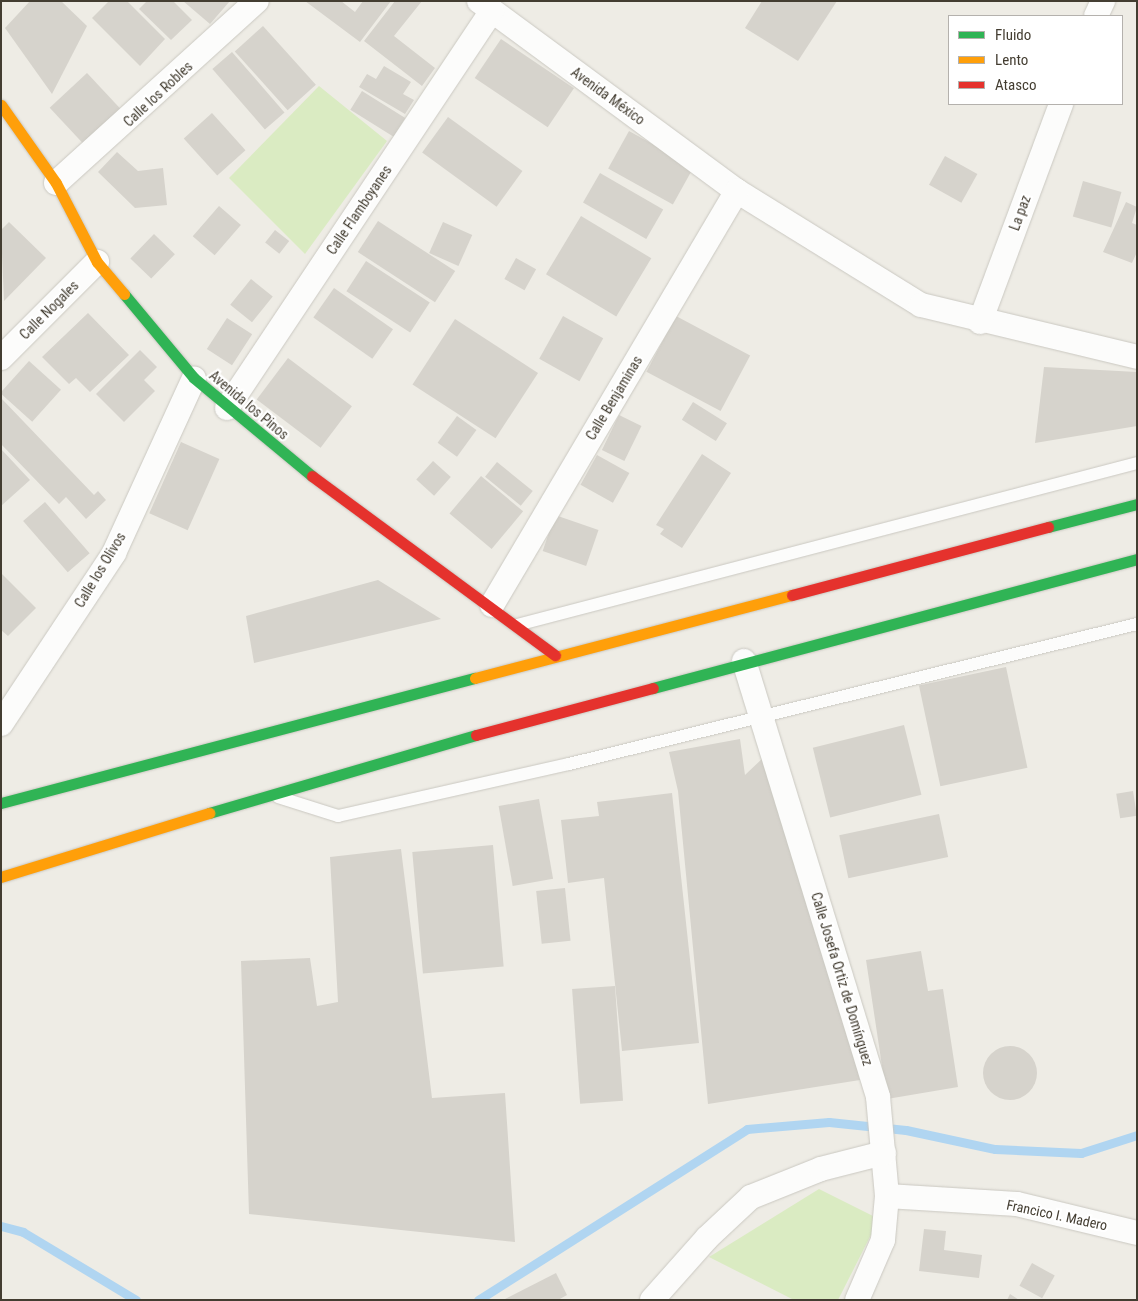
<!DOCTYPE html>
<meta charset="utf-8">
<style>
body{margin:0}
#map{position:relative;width:1138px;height:1301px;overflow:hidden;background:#eeece5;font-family:"Roboto Condensed",sans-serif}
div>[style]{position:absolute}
.green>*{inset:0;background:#daebc2}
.stream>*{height:9px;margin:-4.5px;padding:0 4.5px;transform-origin:4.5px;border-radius:4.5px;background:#b0d5f1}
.building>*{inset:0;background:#d6d3cc;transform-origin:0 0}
.round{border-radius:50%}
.roads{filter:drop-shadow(0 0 1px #cac8c1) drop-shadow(0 0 1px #cac8c1)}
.lane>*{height:12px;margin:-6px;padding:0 6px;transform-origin:6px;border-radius:6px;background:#fcfcfb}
.street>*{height:24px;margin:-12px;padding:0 12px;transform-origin:12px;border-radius:12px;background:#fcfcfb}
.fast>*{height:11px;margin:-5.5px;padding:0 5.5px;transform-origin:5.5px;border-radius:5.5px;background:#30b455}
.slow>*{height:11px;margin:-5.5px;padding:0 5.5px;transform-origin:5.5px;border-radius:5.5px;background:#ff9f0a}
.jam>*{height:11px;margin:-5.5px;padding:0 5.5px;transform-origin:5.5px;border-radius:5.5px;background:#e5322d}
span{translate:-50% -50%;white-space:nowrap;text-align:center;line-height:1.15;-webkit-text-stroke:4.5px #fff;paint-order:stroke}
.street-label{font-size:14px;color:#433d31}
.frame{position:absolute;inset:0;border:2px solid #433d31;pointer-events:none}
.legend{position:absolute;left:948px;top:15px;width:175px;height:90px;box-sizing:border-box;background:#fff;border:1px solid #b4b1ad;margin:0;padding:6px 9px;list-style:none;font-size:15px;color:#433d31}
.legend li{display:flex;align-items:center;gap:10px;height:25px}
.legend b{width:25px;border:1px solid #b4b1ad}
</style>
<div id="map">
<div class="green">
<div style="clip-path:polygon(319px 86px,387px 141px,305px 254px,229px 178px)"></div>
<div style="clip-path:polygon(819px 1189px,879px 1219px,838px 1300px,794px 1300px,709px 1257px)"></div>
</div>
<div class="stream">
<div style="left:1px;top:1226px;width:23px;rotate:15deg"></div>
<div style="left:23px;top:1232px;width:132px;rotate:31deg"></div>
<div style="left:478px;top:1300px;width:319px;rotate:-32.4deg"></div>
<div style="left:747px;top:1129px;width:82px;rotate:-4.9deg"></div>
<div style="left:829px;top:1122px;width:77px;rotate:5.9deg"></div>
<div style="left:906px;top:1130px;width:91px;rotate:12.1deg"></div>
<div style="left:995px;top:1149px;width:86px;rotate:2.7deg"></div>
<div style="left:1081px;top:1153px;width:59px;rotate:-17.8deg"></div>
</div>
<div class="building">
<div style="clip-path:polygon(30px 1px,61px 1px,87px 26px,52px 94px,5px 28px)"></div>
<div style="clip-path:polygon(109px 1px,127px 1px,165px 39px,140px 66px,92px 18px)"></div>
<div style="clip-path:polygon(147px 1px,173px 1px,192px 20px,171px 40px,139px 9px)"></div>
<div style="clip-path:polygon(183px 1px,230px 1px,210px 24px)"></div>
<div style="clip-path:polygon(305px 1px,341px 1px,355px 12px,363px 1px,391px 1px,360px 42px)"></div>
<div style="clip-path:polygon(395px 1px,422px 1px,394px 36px,435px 68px,422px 86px,364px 41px)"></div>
<div style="clip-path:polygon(762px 1px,837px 1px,798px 61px,745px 28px)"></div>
<div style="left:263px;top:26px;width:79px;height:38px;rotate:48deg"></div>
<div style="left:501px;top:39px;width:88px;height:47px;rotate:34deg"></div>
<div style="left:232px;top:52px;width:80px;height:26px;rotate:49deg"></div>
<div style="clip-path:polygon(384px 66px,411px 82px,403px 94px,414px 100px,405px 114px,359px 87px,367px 74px,376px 79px)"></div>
<div style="left:87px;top:73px;width:50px;height:51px;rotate:47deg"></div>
<div style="left:362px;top:91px;width:51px;height:22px;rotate:32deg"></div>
<div style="left:212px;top:113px;width:50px;height:38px;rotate:48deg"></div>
<div style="left:448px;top:117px;width:92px;height:44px;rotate:36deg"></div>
<div style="left:629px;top:131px;width:74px;height:43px;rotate:29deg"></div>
<div style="clip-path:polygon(117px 152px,138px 171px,163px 168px,167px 205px,135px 208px,98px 172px)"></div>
<div style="left:945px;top:156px;width:37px;height:33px;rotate:29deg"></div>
<div style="left:600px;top:173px;width:73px;height:34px;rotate:30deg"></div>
<div style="left:1083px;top:181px;width:40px;height:37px;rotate:16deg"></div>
<div style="clip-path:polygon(1126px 202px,1137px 207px,1132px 223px,1137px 225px,1137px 252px,1132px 263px,1103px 252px)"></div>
<div style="left:219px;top:206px;width:29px;height:40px;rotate:41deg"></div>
<div style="left:581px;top:216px;width:82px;height:68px;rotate:31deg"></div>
<div style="left:378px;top:221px;width:92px;height:37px;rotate:33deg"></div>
<div style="clip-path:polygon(9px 222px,46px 258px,4px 301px,1px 230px)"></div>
<div style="left:443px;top:222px;width:32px;height:34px;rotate:24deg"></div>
<div style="left:275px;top:230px;width:18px;height:16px;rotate:38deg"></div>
<div style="left:154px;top:234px;width:29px;height:34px;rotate:44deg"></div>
<div style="left:516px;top:258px;width:23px;height:24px;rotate:29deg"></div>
<div style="left:366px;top:261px;width:76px;height:36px;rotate:33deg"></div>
<div style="left:251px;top:279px;width:28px;height:33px;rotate:39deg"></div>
<div style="left:334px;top:288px;width:72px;height:36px;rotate:35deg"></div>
<div style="clip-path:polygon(88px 313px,129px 355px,90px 392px,76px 378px,69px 384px,42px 357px)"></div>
<div style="left:563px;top:316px;width:46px;height:49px;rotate:29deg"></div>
<div style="left:676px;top:316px;width:84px;height:63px;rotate:28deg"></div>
<div style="left:227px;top:318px;width:30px;height:37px;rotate:33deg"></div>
<div style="left:455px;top:319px;width:99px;height:78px;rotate:33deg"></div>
<div style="clip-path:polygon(140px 350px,157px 367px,144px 380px,155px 391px,124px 422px,96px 394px)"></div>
<div style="left:288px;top:358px;width:80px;height:52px;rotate:37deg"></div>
<div style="left:29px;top:361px;width:43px;height:43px;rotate:42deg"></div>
<div style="clip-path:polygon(1044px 367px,1137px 372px,1137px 426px,1035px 443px)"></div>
<div style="clip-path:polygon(1px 398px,94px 495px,98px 491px,106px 500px,86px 519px,66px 497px,59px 504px,1px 444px)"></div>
<div style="left:693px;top:402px;width:40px;height:21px;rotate:32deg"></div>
<div style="left:619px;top:415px;width:25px;height:39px;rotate:26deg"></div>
<div style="left:457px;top:416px;width:24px;height:33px;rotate:36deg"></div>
<div style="left:181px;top:442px;width:42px;height:78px;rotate:24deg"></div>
<div style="clip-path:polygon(1px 449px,30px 480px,1px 506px)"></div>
<div style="clip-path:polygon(702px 454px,731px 473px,682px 548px,660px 534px,664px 529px,656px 525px)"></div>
<div style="left:597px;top:455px;width:37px;height:34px;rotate:29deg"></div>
<div style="left:433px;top:461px;width:24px;height:25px;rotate:42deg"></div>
<div style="left:497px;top:462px;width:46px;height:19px;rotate:39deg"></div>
<div style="left:481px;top:476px;width:55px;height:49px;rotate:40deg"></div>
<div style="left:45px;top:502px;width:68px;height:29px;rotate:49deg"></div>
<div style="left:555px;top:515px;width:46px;height:38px;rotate:19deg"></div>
<div style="clip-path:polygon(1px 573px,36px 608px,8px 636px,1px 630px)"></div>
<div style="clip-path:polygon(378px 580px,441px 619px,254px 663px,246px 616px)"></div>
<div style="left:1006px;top:667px;width:103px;height:89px;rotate:78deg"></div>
<div style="left:904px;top:725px;width:72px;height:94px;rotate:76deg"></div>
<div style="clip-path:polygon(740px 739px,745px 775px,765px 756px,827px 951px,860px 1080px,708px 1104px,678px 791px,669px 752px)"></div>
<div style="left:1133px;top:791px;width:25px;height:17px;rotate:81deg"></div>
<div style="clip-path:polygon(672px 793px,699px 1043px,622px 1051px,604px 878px,568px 883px,561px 820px,599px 816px,597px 802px)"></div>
<div style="left:539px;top:799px;width:81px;height:41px;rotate:80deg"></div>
<div style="left:939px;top:814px;width:44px;height:102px;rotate:78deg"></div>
<div style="left:493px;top:845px;width:122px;height:81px;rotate:85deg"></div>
<div style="clip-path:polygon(401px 849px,432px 1098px,505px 1093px,515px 1242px,249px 1214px,241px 961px,310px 958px,317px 1006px,338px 1002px,330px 857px)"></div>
<div style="left:565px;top:888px;width:53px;height:29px;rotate:84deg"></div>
<div style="clip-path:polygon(921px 951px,928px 991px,943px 989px,958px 1087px,887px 1099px,866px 960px)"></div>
<div style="left:615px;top:986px;width:115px;height:43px;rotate:86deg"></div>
<div class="round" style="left:983px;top:1046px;width:54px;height:54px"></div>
<div style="clip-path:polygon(924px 1229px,946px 1231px,944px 1250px,982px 1255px,979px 1278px,919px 1271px)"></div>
<div style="left:1032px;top:1263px;width:26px;height:26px;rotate:29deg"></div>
<div style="clip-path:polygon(556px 1273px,567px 1295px,558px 1300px,503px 1300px)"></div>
<div style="clip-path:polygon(1010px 1294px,1019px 1300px,1007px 1300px)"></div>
</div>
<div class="roads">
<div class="lane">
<div style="left:517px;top:625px;width:641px;rotate:-14.64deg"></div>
<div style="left:278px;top:797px;width:63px;rotate:17.6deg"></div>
<div style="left:338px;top:816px;width:237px;rotate:-12.7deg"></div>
<div style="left:569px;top:764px;width:585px;rotate:-13.85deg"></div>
</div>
<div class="street">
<div style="left:479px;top:1px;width:320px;rotate:36.4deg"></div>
<div style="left:737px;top:191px;width:216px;rotate:31.8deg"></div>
<div style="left:921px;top:305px;width:222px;rotate:13.5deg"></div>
<div style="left:1096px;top:16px;width:17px;rotate:-65deg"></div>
<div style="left:56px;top:183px;width:271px;rotate:-42.2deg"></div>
<div style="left:980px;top:322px;width:233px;rotate:-69.6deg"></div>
<div style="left:1px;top:358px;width:136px;rotate:-45deg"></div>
<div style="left:227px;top:408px;width:477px;rotate:-56.3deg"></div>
<div style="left:492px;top:605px;width:481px;rotate:-59.4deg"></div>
<div style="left:744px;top:661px;width:456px;rotate:72.9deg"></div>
<div style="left:878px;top:1097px;width:99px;rotate:84.8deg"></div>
<div style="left:887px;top:1196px;width:44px;rotate:95.2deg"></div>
<div style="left:883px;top:1240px;width:65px;rotate:113.4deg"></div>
<div style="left:1px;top:724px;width:205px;rotate:-56.5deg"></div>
<div style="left:114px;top:553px;width:192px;rotate:-65.4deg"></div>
<div style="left:887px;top:1196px;width:130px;rotate:3.5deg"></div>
<div style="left:1017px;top:1204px;width:123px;rotate:13.6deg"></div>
<div style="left:652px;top:1300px;width:83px;rotate:-48.4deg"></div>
<div style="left:707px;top:1238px;width:60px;rotate:-43deg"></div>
<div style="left:751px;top:1197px;width:75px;rotate:-21.8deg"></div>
<div style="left:821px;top:1169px;width:65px;rotate:-14.3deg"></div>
</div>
<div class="fast">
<div style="left:124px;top:294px;width:109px;rotate:50.2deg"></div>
<div style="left:194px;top:378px;width:153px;rotate:39.7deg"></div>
<div style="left:1048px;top:527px;width:92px;rotate:-14.5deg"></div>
<div style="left:653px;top:688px;width:501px;rotate:-14.92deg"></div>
<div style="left:1px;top:803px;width:490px;rotate:-14.8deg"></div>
<div style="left:209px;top:813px;width:278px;rotate:-16.3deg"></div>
</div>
<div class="slow">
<div style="left:1px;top:105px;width:95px;rotate:54.8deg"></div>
<div style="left:56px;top:183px;width:89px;rotate:62.6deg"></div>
<div style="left:97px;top:262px;width:42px;rotate:49.8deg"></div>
<div style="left:475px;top:678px;width:328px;rotate:-14.7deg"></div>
<div style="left:1px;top:877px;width:218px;rotate:-17.1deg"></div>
</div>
<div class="jam">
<div style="left:312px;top:476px;width:302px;rotate:36.4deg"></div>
<div style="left:792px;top:595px;width:265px;rotate:-14.9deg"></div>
<div style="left:476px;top:735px;width:183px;rotate:-14.9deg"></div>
</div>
</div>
<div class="street-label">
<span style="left:158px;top:94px;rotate:-43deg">Calle los Robles</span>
<span style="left:608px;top:96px;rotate:36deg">Avenida México</span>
<span style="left:359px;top:210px;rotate:-56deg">Calle Flamboyanes</span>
<span style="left:1020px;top:213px;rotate:-70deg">La paz</span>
<span style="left:49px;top:310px;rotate:-45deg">Calle Nogales</span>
<span style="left:614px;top:398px;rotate:-59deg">Calle Benjaminas</span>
<span style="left:249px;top:405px;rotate:40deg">Avenida los Pinos</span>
<span style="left:100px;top:570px;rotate:-59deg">Calle los Olivos</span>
<span style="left:842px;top:979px;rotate:73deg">Calle Josefa Ortiz de Domínguez</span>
<span style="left:1057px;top:1215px;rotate:12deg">Francico I. Madero</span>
</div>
<div class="frame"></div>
<ul class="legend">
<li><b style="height:6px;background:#30b455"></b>Fluido</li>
<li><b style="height:6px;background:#ff9f0a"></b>Lento</li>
<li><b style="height:6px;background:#e5322d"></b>Atasco</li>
</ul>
</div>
